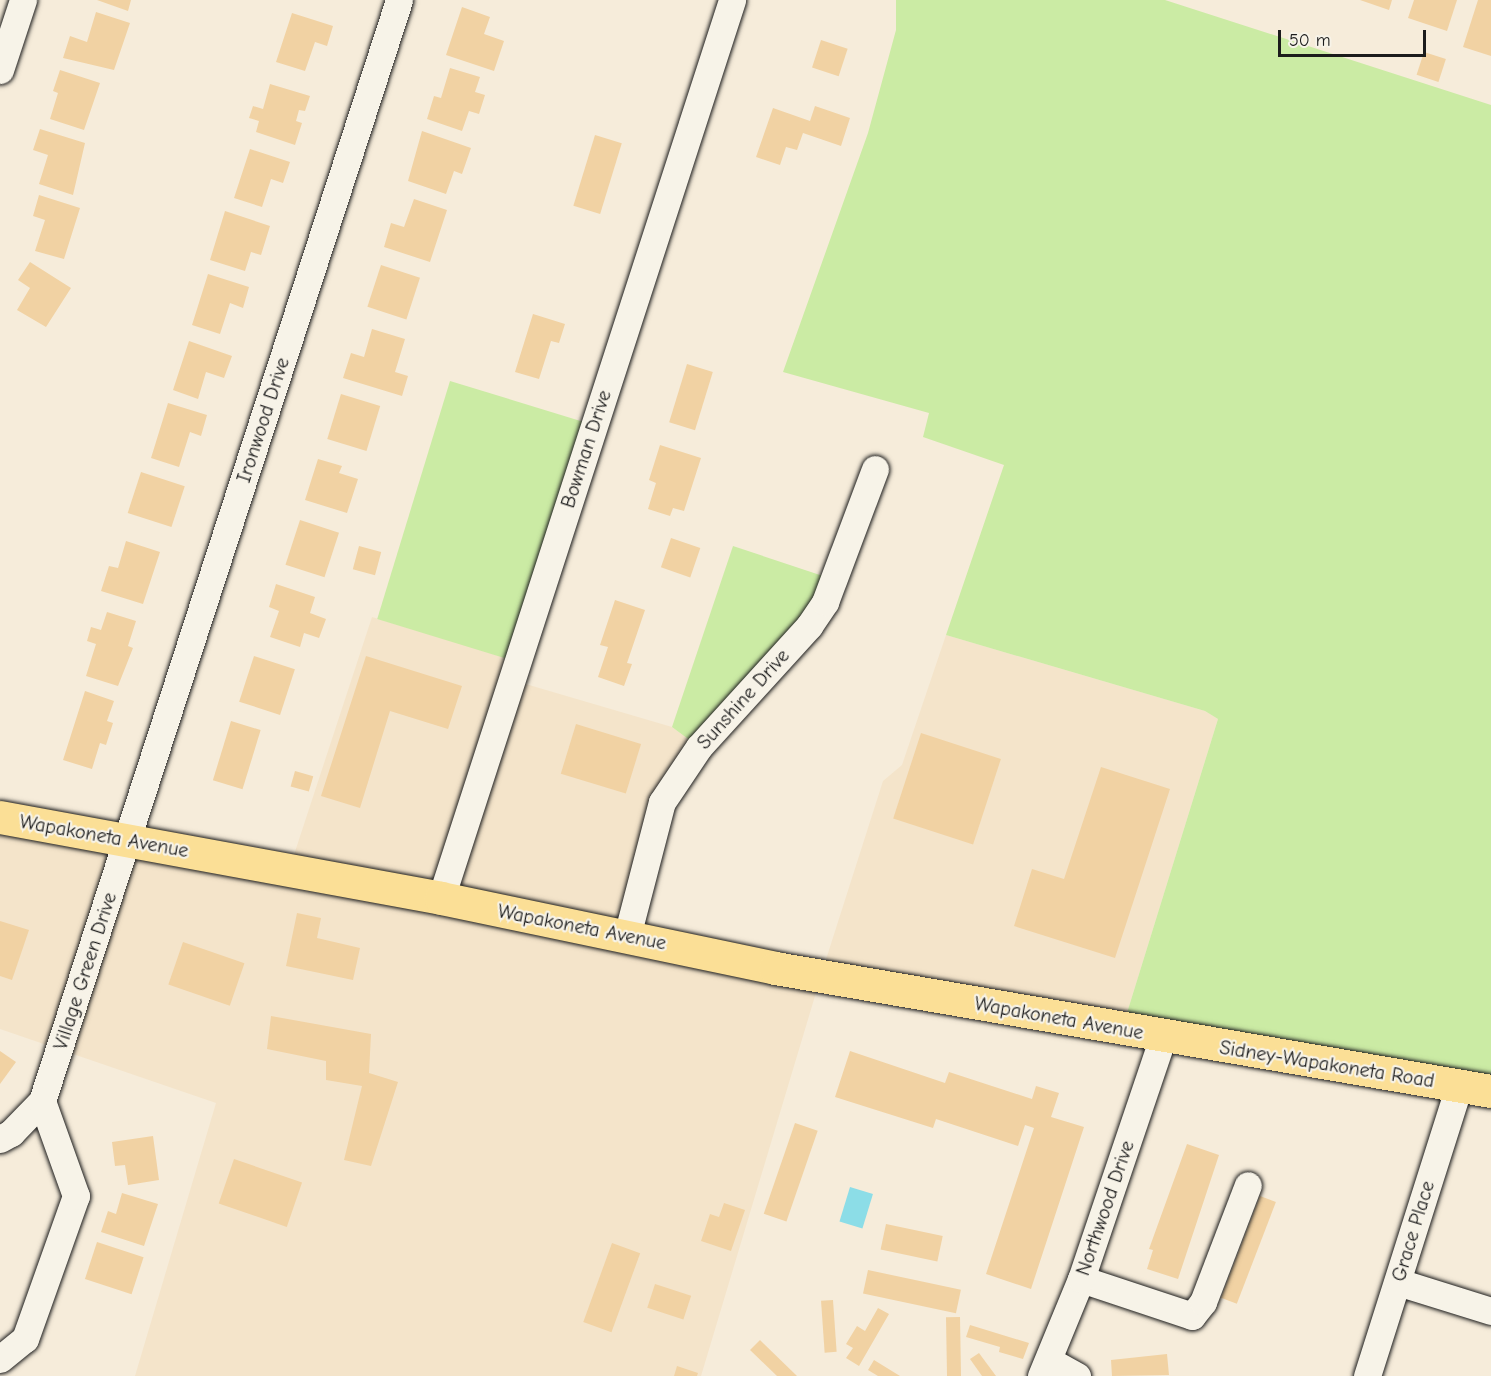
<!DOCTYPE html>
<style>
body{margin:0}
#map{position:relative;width:1491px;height:1376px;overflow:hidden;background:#f6ecda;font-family:"Comic Neue",sans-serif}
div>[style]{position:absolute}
.built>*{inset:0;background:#f4e4ca}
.green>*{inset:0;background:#cbeba4;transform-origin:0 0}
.water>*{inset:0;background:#8cdde7;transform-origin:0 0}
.building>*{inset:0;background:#f1d2a3;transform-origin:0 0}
.roads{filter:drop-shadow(0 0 2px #1c1c1c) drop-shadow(0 0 2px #1c1c1c)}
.minor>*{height:27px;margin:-13.5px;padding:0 13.5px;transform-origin:13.5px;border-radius:13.5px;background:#f7f3e8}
.major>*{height:33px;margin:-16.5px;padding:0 16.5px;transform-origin:16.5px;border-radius:16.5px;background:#fbdf96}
span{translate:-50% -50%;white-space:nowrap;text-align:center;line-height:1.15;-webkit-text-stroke:4.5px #f7f3e8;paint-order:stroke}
.street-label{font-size:20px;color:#1c1c1c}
.scale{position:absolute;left:1278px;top:30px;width:148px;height:27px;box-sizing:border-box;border:3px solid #1c1c1c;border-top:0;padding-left:8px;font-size:18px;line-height:21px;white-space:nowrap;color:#1c1c1c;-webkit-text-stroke:4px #f7f3e8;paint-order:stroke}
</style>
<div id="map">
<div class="built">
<div style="clip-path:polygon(372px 617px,518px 660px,512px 680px,672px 727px,699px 747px,662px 802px,627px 936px,821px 975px,883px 781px,902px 765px,946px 635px,1205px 711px,1218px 719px,1122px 1029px,821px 976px,701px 1376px,135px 1376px,216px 1103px,0 1029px,0 817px,289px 870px)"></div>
</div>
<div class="green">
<div style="clip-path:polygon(896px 0,1165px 0,1491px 105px,1491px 1091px,1122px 1029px,1218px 719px,1205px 711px,946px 635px,1004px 465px,923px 437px,929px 413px,783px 372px,868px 133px,896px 30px)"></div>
<div style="left:450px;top:381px;width:151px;height:249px;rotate:17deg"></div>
<div style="clip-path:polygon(733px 546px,835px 580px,699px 747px,672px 727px)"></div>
</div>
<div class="water">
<div style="left:850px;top:1187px;width:24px;height:36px;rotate:17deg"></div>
</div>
<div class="building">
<div style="clip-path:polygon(97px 0,131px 0,128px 11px)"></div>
<div style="clip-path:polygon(1360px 0,1392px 0,1389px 10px)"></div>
<div style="clip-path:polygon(1414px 0,1457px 0,1447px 31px,1408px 18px)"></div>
<div style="clip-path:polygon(1478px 0,1491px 0,1491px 56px,1463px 47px)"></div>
<div style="clip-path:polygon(462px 7px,490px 17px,484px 34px,504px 41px,494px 71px,446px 55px)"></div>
<div style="clip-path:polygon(96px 12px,130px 23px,114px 70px,63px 58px,70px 36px,87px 42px)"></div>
<div style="clip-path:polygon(292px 13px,333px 26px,327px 46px,315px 42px,305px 71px,276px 62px)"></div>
<div style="left:821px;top:40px;width:28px;height:29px;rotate:18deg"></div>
<div style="left:1424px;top:52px;width:23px;height:24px;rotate:18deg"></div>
<div style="clip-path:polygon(450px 68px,480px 77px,475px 92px,485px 95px,479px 114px,469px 111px,462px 131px,427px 119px,434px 96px,441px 98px)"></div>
<div style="clip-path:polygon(60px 70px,100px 83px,84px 130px,50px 119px,58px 93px,53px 91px)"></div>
<div style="clip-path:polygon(270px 84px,310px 96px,305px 111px,299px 110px,296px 121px,302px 123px,295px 145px,256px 132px,259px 121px,249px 118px,253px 106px,263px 109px)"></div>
<div style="clip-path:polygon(815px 106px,850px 118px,841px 146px,803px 133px,797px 150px,786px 147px,780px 165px,756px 157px,773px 108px,810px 121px)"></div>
<div style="clip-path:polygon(40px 129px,85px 143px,73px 195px,39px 184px,48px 155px,33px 150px)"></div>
<div style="clip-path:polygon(422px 131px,471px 148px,462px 174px,454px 171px,446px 194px,408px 181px)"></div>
<div style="left:595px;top:135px;width:28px;height:74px;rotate:17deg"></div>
<div style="clip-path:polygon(250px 149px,290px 162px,283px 183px,271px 179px,262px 207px,234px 198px)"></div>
<div style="clip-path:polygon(39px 195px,80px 208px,64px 259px,35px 251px,45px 220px,33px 216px)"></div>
<div style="clip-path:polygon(414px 199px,447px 210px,430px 262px,384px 247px,391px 223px,404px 227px)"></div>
<div style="clip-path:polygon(225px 211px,270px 226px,261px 255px,251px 252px,245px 271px,210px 260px)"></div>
<div style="clip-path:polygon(30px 262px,71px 288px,46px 327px,17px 310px,30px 288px,18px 280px)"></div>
<div style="left:381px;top:265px;width:41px;height:44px;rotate:18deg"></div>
<div style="clip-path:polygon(208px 274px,249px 287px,243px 308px,230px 303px,220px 334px,192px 325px)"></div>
<div style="clip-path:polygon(533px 314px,565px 324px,559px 343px,551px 341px,539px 379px,515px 372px)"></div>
<div style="clip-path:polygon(372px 329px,405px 339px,395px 372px,408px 376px,402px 396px,343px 378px,351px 353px,364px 357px)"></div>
<div style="clip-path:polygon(189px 341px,232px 356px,224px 378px,206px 372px,198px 399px,173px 390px)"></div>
<div style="left:687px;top:364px;width:27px;height:61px;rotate:17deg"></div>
<div style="left:341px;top:394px;width:41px;height:47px;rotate:17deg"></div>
<div style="clip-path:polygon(168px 403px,207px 415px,201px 436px,190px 432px,179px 467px,151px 458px)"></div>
<div style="clip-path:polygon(660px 445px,701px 458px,684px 511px,673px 508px,670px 516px,648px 509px,656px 483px,649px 480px)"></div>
<div style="clip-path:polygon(318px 459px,342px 466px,339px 473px,358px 479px,347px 513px,305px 500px)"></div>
<div style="left:141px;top:472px;width:46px;height:43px;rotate:18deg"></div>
<div style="left:300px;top:520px;width:41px;height:47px;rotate:18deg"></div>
<div style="left:671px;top:538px;width:31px;height:31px;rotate:19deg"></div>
<div style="clip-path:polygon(126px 541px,160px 552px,143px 604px,101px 591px,109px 566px,118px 568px)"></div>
<div style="left:359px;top:546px;width:23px;height:24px;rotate:15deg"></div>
<div style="clip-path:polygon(276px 584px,315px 597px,310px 613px,326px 619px,319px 638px,304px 633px,300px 647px,270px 637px,279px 611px,269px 607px)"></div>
<div style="clip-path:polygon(615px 600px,645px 610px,627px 663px,632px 664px,624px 686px,598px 677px,608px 647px,600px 645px)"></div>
<div style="clip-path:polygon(107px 612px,136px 621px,128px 646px,133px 648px,118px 686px,86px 676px,96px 644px,87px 641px,91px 627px,101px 630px)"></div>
<div style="left:254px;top:656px;width:43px;height:48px;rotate:18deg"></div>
<div style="clip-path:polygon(366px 656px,462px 686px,448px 729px,390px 711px,360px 808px,321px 796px)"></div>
<div style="clip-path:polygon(85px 691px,114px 701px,107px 721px,113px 723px,106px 745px,100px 743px,92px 769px,63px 760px)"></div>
<div style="left:231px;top:721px;width:31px;height:62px;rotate:17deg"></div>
<div style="left:576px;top:724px;width:68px;height:52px;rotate:17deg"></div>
<div style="left:921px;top:733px;width:84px;height:90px;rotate:18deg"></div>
<div style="clip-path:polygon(1101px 767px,1170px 789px,1115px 958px,1014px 926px,1032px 869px,1064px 879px)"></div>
<div style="left:295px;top:771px;width:19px;height:16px;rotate:16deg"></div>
<div style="clip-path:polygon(297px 913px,321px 918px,317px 938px,360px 948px,353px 980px,286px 966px)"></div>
<div style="clip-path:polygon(0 921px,29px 930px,12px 980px,0 976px)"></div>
<div style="left:183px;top:942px;width:65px;height:45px;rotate:19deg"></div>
<div style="clip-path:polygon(271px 1016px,371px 1034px,369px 1073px,398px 1082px,371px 1166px,344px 1160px,362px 1086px,326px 1080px,326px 1061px,267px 1049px)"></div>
<div style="clip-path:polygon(0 1051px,16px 1062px,0 1084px)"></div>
<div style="clip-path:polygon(850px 1051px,945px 1083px,949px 1072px,1032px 1099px,1036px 1086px,1059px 1093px,1051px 1117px,1084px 1127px,1031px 1289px,986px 1274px,1034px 1128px,1025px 1125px,1018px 1146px,936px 1119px,933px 1128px,835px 1097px)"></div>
<div style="left:795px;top:1123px;width:24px;height:96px;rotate:19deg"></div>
<div style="clip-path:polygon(153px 1136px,159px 1180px,128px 1185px,125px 1165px,115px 1166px,112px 1142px)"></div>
<div style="clip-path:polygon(1187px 1144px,1219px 1155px,1178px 1279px,1147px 1269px,1153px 1250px,1149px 1249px)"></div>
<div style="left:234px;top:1159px;width:72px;height:47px;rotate:19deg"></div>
<div style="clip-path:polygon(122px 1193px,158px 1204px,144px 1246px,101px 1232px,108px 1211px,116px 1214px)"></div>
<div style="left:1260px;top:1196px;width:17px;height:109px;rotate:21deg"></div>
<div style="clip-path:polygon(724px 1203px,745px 1210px,731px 1251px,701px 1241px,710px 1214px,719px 1217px)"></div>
<div style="left:886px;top:1224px;width:58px;height:26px;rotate:12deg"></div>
<div style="left:97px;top:1242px;width:49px;height:39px;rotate:18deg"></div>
<div style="left:612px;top:1243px;width:30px;height:84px;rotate:20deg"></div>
<div style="left:868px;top:1270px;width:95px;height:24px;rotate:12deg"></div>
<div style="left:655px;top:1284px;width:38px;height:25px;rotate:18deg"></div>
<div style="left:833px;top:1300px;width:52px;height:12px;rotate:86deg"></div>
<div style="clip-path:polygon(878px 1308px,889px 1314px,859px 1366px,846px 1358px,853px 1348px,846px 1344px,857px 1326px,865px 1331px)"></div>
<div style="left:960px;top:1317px;width:59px;height:14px;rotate:89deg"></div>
<div style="clip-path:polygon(970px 1325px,1029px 1343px,1023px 1359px,999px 1352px,1000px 1347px,966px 1337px)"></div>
<div style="clip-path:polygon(760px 1340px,797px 1376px,777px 1376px,750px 1350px)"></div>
<div style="clip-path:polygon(979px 1353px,996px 1376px,982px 1376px,970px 1359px)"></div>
<div style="clip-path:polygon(1167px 1354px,1169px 1375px,1112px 1376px,1111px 1360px)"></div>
<div style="clip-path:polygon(874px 1360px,900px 1376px,878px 1376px,868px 1370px)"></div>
<div style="clip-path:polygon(677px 1366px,698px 1373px,697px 1376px,674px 1376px)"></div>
</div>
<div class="roads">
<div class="minor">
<div style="left:0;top:70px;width:74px;rotate:-71.8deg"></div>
<div style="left:441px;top:898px;width:944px;rotate:-72.04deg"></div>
<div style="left:627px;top:936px;width:138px;rotate:-75.4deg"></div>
<div style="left:662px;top:802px;width:66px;rotate:-56.1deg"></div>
<div style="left:699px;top:747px;width:164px;rotate:-47.7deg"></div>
<div style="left:809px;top:626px;width:29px;rotate:-56deg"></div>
<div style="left:825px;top:602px;width:142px;rotate:-69.4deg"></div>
<div style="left:0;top:1139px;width:13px;rotate:-29deg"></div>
<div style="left:11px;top:1133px;width:45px;rotate:-45.9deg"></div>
<div style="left:42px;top:1101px;width:1157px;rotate:-72.03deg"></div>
<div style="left:1081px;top:1279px;width:117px;rotate:18.4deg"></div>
<div style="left:1192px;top:1316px;width:18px;rotate:-52deg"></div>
<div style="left:1203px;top:1302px;width:125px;rotate:-69deg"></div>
<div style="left:1398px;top:1282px;width:97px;rotate:17.3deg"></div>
<div style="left:0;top:1359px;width:32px;rotate:-39deg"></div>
<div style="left:25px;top:1339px;width:152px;rotate:-70.4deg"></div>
<div style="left:76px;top:1196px;width:101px;rotate:-109.7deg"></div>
<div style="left:1050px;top:1361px;width:31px;rotate:29deg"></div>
<div style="left:1041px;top:1376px;width:105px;rotate:-67.6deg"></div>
<div style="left:1081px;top:1279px;width:256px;rotate:-71.3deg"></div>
<div style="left:1367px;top:1376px;width:304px;rotate:-72.4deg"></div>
</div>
<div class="major">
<div style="left:0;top:817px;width:448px;rotate:10.4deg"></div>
<div style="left:441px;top:898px;width:341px;rotate:11.8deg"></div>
<div style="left:775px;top:968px;width:726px;rotate:9.75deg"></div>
</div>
</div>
<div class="street-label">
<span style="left:263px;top:420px;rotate:-72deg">Ironwood Drive</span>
<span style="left:586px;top:449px;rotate:-72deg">Bowman Drive</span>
<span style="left:743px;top:699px;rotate:-48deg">Sunshine Drive</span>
<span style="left:104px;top:836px;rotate:10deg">Wapakoneta Avenue</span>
<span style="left:582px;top:927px;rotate:11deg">Wapakoneta Avenue</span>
<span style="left:85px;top:971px;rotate:-72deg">Village Green Drive</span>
<span style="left:1059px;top:1018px;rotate:10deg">Wapakoneta Avenue</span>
<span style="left:1327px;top:1064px;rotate:9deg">Sidney-Wapakoneta Road</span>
<span style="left:1105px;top:1208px;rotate:-71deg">Northwood Drive</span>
<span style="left:1413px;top:1231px;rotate:-73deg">Grace Place</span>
</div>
<div class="scale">50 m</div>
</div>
